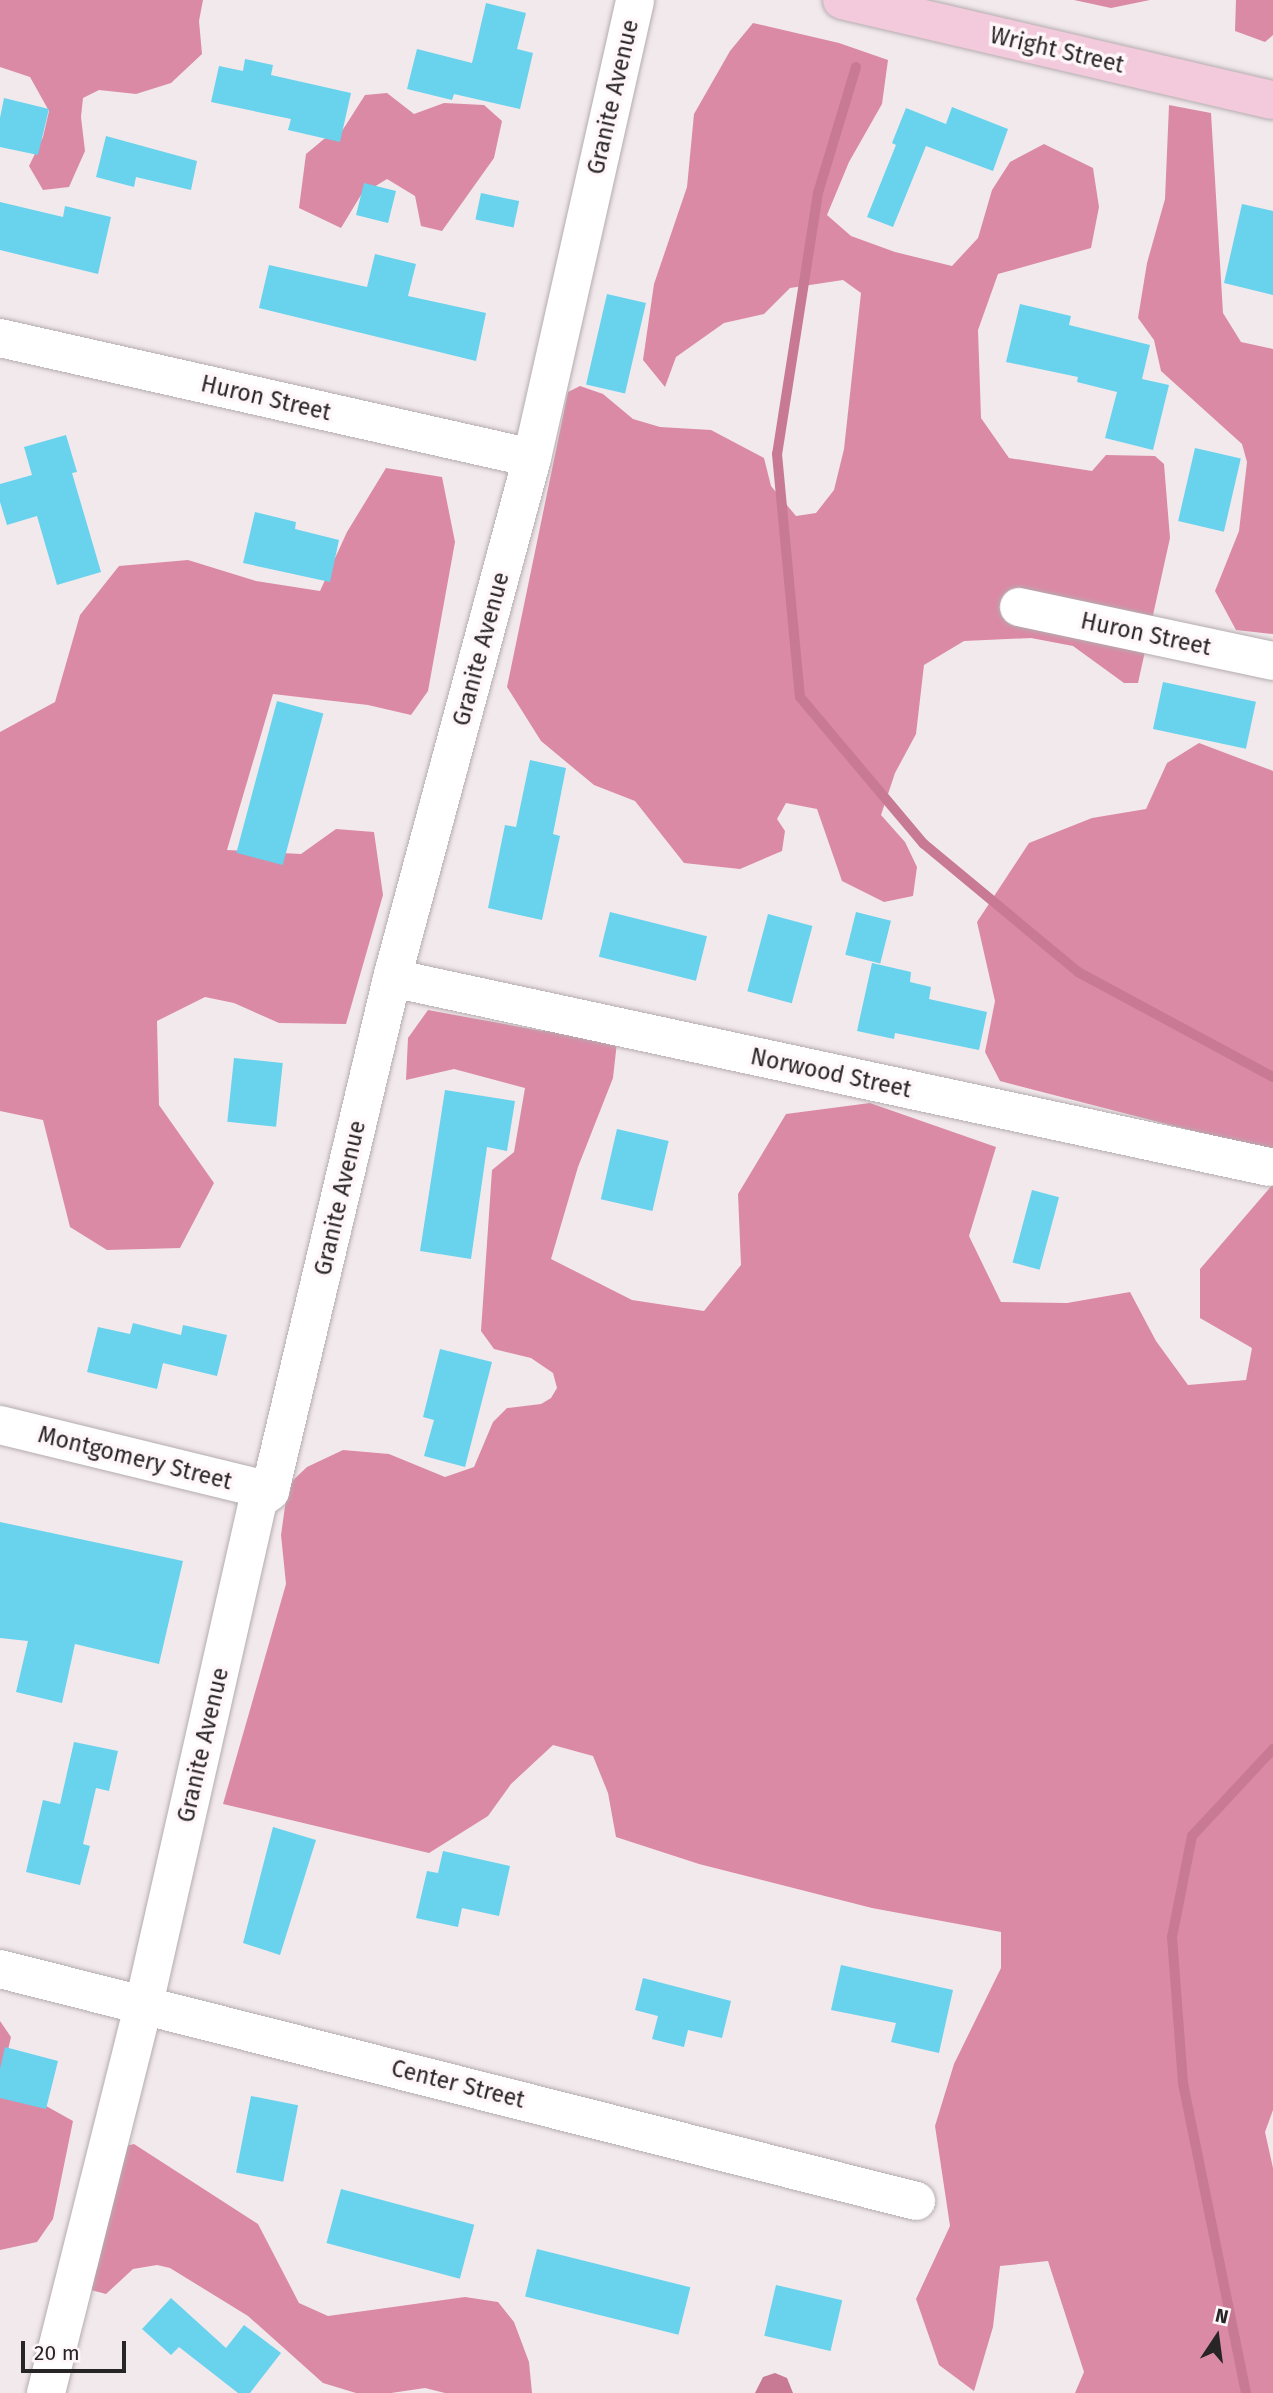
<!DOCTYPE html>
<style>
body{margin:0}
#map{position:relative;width:1273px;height:2393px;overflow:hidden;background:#f2e9ec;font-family:"Fira Sans",sans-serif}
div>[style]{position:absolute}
.forest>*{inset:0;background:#db8aa6}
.water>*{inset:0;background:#c87994}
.stream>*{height:10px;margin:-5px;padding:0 5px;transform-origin:5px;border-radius:5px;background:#c87994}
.building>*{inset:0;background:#69d2ed;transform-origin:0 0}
.roads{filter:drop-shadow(0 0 2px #b4acae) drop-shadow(0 0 2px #b4acae)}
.minor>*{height:38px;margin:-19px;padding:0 19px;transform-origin:19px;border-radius:19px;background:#fff}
.secondary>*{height:38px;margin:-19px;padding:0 19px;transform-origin:19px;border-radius:19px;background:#f2cadb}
span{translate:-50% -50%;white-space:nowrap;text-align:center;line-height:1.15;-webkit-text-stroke:7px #fff6f9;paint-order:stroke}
.street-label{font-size:23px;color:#282526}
.north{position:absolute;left:1182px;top:2302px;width:70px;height:70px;-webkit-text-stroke:5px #fff6f9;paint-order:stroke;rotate:13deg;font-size:19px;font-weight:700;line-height:28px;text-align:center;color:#282526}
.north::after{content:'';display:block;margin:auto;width:24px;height:32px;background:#282526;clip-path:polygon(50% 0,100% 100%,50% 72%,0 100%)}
.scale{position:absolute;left:21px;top:2341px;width:105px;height:32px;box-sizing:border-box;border:4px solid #282526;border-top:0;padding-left:9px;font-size:21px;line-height:24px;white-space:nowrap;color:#282526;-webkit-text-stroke:5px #fff6f9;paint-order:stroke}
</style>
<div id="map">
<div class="forest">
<div style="clip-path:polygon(0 0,203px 0,199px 21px,202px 54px,171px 83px,136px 94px,99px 90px,83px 98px,81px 117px,85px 151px,69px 187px,43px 190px,29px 166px,43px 137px,49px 111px,30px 77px,0 67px)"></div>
<div style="clip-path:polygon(1074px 0,1150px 0,1111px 8px)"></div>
<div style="clip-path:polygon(1236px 0,1273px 0,1273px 35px,1265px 42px,1235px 31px)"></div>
<div style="clip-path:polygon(753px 23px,839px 43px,888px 60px,882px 104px,849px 162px,827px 215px,851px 236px,895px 252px,952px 266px,978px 238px,992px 190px,1010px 162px,1044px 144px,1093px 168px,1099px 207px,1091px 248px,998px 274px,978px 330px,981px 418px,1009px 458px,1092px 471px,1106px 455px,1155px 456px,1164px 464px,1170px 538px,1138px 683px,1124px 683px,1073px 646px,1031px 638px,964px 641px,924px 665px,916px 734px,895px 773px,881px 815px,905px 842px,917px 867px,913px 896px,884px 902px,842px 881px,817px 809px,786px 803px,777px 819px,785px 831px,782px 851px,740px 869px,684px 863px,635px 801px,594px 785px,541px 741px,507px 687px,568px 392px,580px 386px,603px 394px,633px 419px,660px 427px,711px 430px,764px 458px,771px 486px,796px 516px,816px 513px,834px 490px,844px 449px,861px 293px,843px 280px,790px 288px,764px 314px,724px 323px,676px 357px,665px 387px,643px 360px,654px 284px,687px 187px,694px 114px,730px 51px)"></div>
<div style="clip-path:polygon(387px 93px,414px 114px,444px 103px,484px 105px,502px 121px,494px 158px,442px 231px,421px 226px,415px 196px,387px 179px,361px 195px,341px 228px,299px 208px,306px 154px,324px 139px,342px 131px,365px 95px)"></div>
<div style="clip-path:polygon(1169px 105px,1211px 113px,1223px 313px,1241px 342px,1273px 349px,1273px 634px,1236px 630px,1215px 591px,1239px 531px,1247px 462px,1242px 444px,1161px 371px,1154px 340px,1138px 318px,1147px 263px,1165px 199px)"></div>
<div style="clip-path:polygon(386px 468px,442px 477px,455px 542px,428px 691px,411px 715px,368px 705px,273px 694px,227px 850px,301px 854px,336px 829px,374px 832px,383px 895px,346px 1024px,279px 1023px,234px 1003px,205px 997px,157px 1021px,159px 1105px,214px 1183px,180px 1248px,107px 1250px,70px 1227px,43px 1120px,0 1111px,0 732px,55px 702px,80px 615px,119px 566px,188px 560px,256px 581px,320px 591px,347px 532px)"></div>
<div style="clip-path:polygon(1199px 743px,1273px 771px,1273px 1158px,1267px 1150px,1000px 1081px,985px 1052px,995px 1001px,977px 922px,1029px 843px,1092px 818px,1146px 809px,1167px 763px)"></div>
<div style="clip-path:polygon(428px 1010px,542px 1031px,561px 1022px,617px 1042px,613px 1078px,578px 1167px,551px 1259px,632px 1300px,704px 1311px,741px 1265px,738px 1194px,786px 1114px,870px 1103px,996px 1147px,969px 1236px,1001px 1302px,1067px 1303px,1130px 1292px,1156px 1341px,1188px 1385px,1246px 1380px,1252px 1348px,1200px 1318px,1200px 1269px,1273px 1184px,1273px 2110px,1265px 2132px,1273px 2168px,1273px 2393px,1075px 2393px,1084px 2372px,1048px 2261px,1000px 2266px,993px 2327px,974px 2391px,939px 2365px,916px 2299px,950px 2226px,935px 2126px,954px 2064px,1001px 1968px,1001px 1932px,872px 1908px,699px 1864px,616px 1837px,608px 1793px,593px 1756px,553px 1745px,511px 1784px,488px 1816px,429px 1853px,223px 1804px,286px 1584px,281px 1535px,288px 1485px,307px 1467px,343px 1450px,389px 1454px,445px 1477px,474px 1467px,493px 1422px,507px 1408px,541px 1404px,551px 1398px,557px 1388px,553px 1373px,531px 1358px,494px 1349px,481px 1331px,492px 1170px,514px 1152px,525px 1088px,454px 1069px,406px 1080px,408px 1038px)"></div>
<div style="clip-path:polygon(0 2021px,11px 2037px,5px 2063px,21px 2092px,73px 2121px,53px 2219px,37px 2242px,0 2250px)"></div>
<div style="clip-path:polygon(134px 2144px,258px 2224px,299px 2303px,328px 2316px,465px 2297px,498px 2302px,514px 2322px,529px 2362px,532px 2393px,445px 2393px,425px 2388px,391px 2393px,356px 2393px,323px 2383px,248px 2316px,170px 2268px,157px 2265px,133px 2269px,106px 2294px,91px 2290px,118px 2148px)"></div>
</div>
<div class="water">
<div style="clip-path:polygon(775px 2373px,787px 2378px,793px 2393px,755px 2393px,763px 2377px)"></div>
</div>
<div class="stream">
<div style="left:856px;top:67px;width:132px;rotate:106.8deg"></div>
<div style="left:818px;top:193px;width:264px;rotate:98.9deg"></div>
<div style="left:777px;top:454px;width:244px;rotate:84.6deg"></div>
<div style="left:800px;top:697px;width:192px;rotate:49.9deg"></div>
<div style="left:924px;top:844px;width:200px;rotate:39.7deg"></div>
<div style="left:1078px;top:972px;width:221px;rotate:28.3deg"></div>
<div style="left:1246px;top:2393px;width:316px;rotate:-101.5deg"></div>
<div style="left:1183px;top:2083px;width:146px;rotate:-94.3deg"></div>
<div style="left:1172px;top:1937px;width:103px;rotate:-78.8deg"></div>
<div style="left:1192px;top:1836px;width:119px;rotate:-47deg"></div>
</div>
<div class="building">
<div style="clip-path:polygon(486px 3px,526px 13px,517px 49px,533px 53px,520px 109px,454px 94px,452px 100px,407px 89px,417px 49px,472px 63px)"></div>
<div style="clip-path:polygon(245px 59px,273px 65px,271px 75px,351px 93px,340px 142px,288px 130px,291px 119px,211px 102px,219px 66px,243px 71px)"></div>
<div style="clip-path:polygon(4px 98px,49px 109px,38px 155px,0 147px,0 118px)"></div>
<div style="clip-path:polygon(952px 107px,1008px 129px,993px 171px,926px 146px,893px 227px,867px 217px,896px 145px,892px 143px,906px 108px,946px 124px)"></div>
<div style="clip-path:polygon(106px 136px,197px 161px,191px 190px,136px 177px,134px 187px,96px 177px)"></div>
<div style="left:364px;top:183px;width:33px;height:33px;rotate:14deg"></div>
<div style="left:481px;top:193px;width:39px;height:27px;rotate:12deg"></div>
<div style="clip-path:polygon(0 202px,63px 217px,65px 206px,111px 217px,98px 274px,0 250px)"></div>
<div style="clip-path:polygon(1242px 204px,1273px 211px,1273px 295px,1224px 283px)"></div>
<div style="clip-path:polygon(375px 254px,416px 264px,408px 296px,486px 313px,476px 361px,259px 308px,269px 265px,367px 287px)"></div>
<div style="left:607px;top:294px;width:40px;height:93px;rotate:13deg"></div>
<div style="clip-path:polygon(1020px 304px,1071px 316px,1069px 325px,1150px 345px,1142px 379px,1169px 385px,1153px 450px,1105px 438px,1117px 392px,1077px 382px,1078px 377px,1006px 362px)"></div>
<div style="clip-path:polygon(66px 435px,77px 472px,72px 473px,101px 572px,57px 585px,37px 516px,7px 525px,0 502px,0 484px,32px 475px,24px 447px)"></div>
<div style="left:1195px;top:448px;width:47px;height:75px;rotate:13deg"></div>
<div style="clip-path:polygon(255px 512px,296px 522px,295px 529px,339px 540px,330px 582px,243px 563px)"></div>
<div style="left:1163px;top:682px;width:95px;height:48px;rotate:12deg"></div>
<div style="left:277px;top:701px;width:48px;height:157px;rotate:15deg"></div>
<div style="clip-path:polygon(530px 760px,566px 768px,553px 834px,560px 836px,542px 920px,488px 908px,505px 825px,516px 827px)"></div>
<div style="left:610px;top:912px;width:100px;height:46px;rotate:14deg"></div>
<div style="left:856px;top:912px;width:36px;height:44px;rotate:14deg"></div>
<div style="left:768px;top:914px;width:46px;height:80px;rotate:15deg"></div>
<div style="clip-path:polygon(872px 963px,911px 972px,910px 982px,931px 987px,929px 999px,987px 1012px,979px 1050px,895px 1033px,894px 1039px,857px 1031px)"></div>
<div style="left:234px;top:1058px;width:49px;height:64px;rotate:6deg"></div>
<div style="clip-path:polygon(445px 1090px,515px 1101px,507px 1151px,487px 1147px,471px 1259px,420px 1251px)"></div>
<div style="left:617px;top:1129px;width:53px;height:72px;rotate:13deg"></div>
<div style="left:1032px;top:1190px;width:28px;height:75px;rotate:15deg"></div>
<div style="clip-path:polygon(133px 1323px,181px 1335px,183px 1325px,227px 1335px,217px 1376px,163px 1363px,157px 1389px,87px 1372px,98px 1327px,130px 1334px)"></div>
<div style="clip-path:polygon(440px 1349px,492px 1362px,465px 1467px,424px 1456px,434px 1420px,423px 1417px)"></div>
<div style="clip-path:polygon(0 1522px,183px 1561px,159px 1664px,75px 1644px,62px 1703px,16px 1692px,28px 1641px,0 1638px)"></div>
<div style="clip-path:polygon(74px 1742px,118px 1751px,109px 1791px,96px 1788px,83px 1844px,90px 1846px,80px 1885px,26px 1872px,43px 1800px,60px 1804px)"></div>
<div style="clip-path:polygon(273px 1827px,316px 1840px,280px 1955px,243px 1943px)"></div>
<div style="clip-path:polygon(443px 1851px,510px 1866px,499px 1916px,462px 1908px,458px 1927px,416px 1918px,427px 1871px,438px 1873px)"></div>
<div style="clip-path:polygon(841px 1965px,953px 1990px,939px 2053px,891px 2042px,896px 2023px,831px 2010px)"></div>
<div style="clip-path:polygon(643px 1978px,731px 2001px,722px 2038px,688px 2030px,684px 2047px,652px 2039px,658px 2016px,635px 2010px)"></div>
<div style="clip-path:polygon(5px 2047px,58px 2061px,46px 2109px,0 2098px,0 2069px)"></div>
<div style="left:251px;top:2096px;width:48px;height:78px;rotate:11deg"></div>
<div style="left:341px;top:2189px;width:138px;height:56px;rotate:15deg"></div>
<div style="left:537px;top:2249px;width:158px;height:49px;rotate:14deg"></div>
<div style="left:776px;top:2285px;width:68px;height:52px;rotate:13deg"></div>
<div style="clip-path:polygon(171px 2298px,226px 2348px,244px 2325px,281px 2353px,250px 2393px,238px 2393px,179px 2347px,171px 2355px,142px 2329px)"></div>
</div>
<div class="roads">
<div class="minor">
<div style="left:0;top:338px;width:545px;rotate:12.71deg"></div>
<div style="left:1019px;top:607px;width:260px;rotate:12deg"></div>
<div style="left:392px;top:978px;width:897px;rotate:12.16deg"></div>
<div style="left:0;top:1425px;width:278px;rotate:13.7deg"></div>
<div style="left:0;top:1969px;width:945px;rotate:14.21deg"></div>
<div style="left:46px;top:2393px;width:401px;rotate:-75.9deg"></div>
<div style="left:144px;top:2004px;width:516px;rotate:-77.23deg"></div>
<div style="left:258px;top:1501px;width:16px;rotate:-40deg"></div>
<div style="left:270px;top:1491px;width:527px;rotate:-76.62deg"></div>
<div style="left:392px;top:978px;width:539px;rotate:-74.93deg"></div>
<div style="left:532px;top:458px;width:469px;rotate:-77.3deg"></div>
</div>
<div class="secondary">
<div style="left:842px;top:0;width:442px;rotate:13.1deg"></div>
</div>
</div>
<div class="street-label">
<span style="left:1057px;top:50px;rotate:13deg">Wright Street</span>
<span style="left:613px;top:97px;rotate:-77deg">Granite Avenue</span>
<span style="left:266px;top:398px;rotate:13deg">Huron Street</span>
<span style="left:1146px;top:634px;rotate:12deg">Huron Street</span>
<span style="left:481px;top:649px;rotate:-75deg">Granite Avenue</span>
<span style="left:831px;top:1073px;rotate:12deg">Norwood Street</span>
<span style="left:340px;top:1198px;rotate:-77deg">Granite Avenue</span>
<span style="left:135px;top:1458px;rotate:14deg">Montgomery Street</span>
<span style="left:203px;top:1745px;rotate:-77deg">Granite Avenue</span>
<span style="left:458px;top:2084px;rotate:14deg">Center Street</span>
</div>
<div class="north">N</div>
<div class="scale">20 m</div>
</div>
